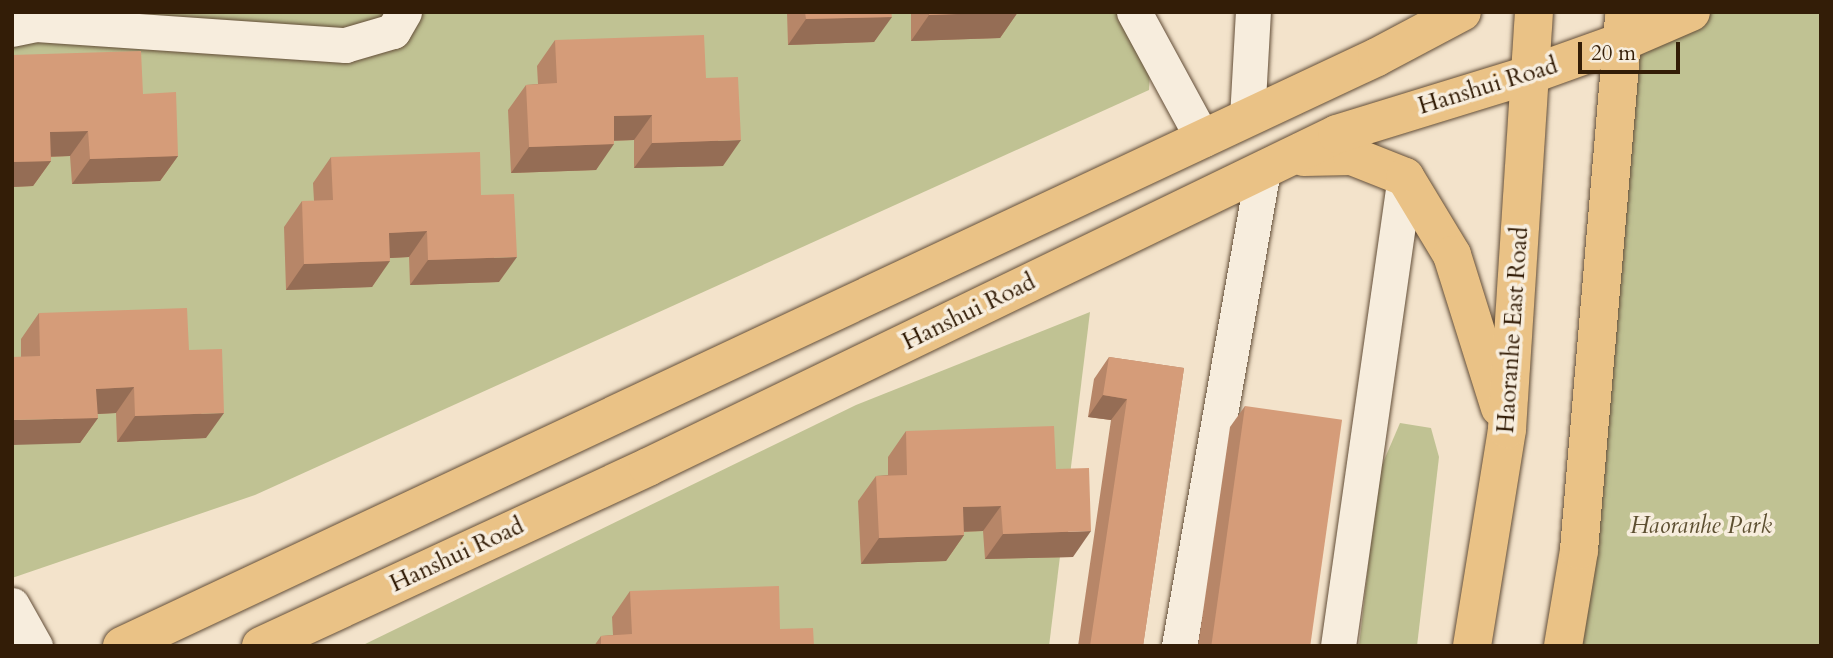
<!DOCTYPE html>
<style>
body{margin:0}
#map{position:relative;width:1833px;height:658px;overflow:hidden;background:#f3e3cb;font-family:Cardo,serif}
div>[style]{position:absolute}
.green>*{inset:0;background:#c0c293}
.roads{filter:drop-shadow(0 0 2px #634e38) drop-shadow(0 0 2px #634e38)}
.minor>*{height:35px;margin:-17.5px;padding:0 17.5px;transform-origin:17.5px;border-radius:17.5px;background:#f7eddd}
.major>*{height:38px;margin:-19px;padding:0 19px;transform-origin:19px;border-radius:19px;background:#eac286}
.wall>*{inset:0;background:#b78668}
.shaded-wall>*{inset:0;background:#956d55}
.building>*{inset:0;background:#d59c79;transform-origin:0 0}
span{translate:-50% -50%;white-space:nowrap;text-align:center;line-height:1.15;-webkit-text-stroke:7px #f7eddd;paint-order:stroke}
.street-label{font-size:24px;color:#331d07}
.park-label{font-size:24px;color:#5d4f31;font-style:italic}
.frame{position:absolute;inset:0;border:14px solid #331d07;pointer-events:none}
.scale{position:absolute;left:1578px;top:42px;width:102px;height:32px;box-sizing:border-box;border:4px solid #331d07;border-top:0;padding-left:9px;font-size:21px;line-height:24px;white-space:nowrap;color:#331d07;-webkit-text-stroke:5px #f7eddd;paint-order:stroke}
</style>
<div id="map">
<div class="green">
<div style="clip-path:polygon(12px 12px,1153px 12px,1149px 90px,255px 495px,12px 578px)"></div>
<div style="clip-path:polygon(1691px 12px,1821px 12px,1821px 646px,1563px 646px,1624px 41px)"></div>
<div style="clip-path:polygon(1090px 312px,1049px 646px,361px 646px,856px 405px)"></div>
<div style="clip-path:polygon(1400px 423px,1431px 428px,1439px 457px,1417px 646px,1359px 646px,1379px 472px)"></div>
</div>
<div class="roads">
<div class="minor">
<div style="left:1134px;top:12px;width:145px;rotate:61.5deg"></div>
<div style="left:12px;top:29px;width:25px;rotate:-12deg"></div>
<div style="left:36px;top:24px;width:310px;rotate:3.9deg"></div>
<div style="left:345px;top:45px;width:50px;rotate:-16.3deg"></div>
<div style="left:393px;top:31px;width:22px;rotate:-60deg"></div>
<div style="left:1247px;top:118px;width:106px;rotate:-86.8deg"></div>
<div style="left:12px;top:605px;width:47px;rotate:60.7deg"></div>
<div style="left:1179px;top:646px;width:483px;rotate:-80deg"></div>
<div style="left:1338px;top:646px;width:474px;rotate:-81.9deg"></div>
</div>
<div class="major">
<div style="left:1304px;top:157px;width:48px;rotate:-1.2deg"></div>
<div style="left:1352px;top:156px;width:57px;rotate:21.6deg"></div>
<div style="left:1405px;top:177px;width:91px;rotate:58.9deg"></div>
<div style="left:1452px;top:255px;width:160px;rotate:72.6deg"></div>
<div style="left:122px;top:646px;width:1386px;rotate:-25.14deg"></div>
<div style="left:1377px;top:57px;width:96px;rotate:-27.9deg"></div>
<div style="left:261px;top:646px;width:426px;rotate:-24.8deg"></div>
<div style="left:648px;top:467px;width:765px;rotate:-25.79deg"></div>
<div style="left:1337px;top:134px;width:204px;rotate:-17.1deg"></div>
<div style="left:1532px;top:74px;width:98px;rotate:-19.7deg"></div>
<div style="left:1624px;top:41px;width:73px;rotate:-23.4deg"></div>
<div style="left:1472px;top:646px;width:220px;rotate:-80.8deg"></div>
<div style="left:1507px;top:429px;width:418px;rotate:-86.3deg"></div>
<div style="left:1563px;top:646px;width:97px;rotate:-80.5deg"></div>
<div style="left:1579px;top:550px;width:534px;rotate:-85.17deg"></div>
</div>
</div>
<div class="wall">
<div style="clip-path:polygon(787px 12px,1018px 12px,1000px 38px,911px 41px,911px 12px,892px 13px,874px 42px,788px 45px)"></div>
<div style="clip-path:polygon(555px 40px,706px 78px,723px 166px,634px 168px,634px 140px,614px 141px,596px 170px,511px 173px,508px 110px,526px 85px,538px 84px,537px 66px)"></div>
<div style="clip-path:polygon(12px 55px,143px 94px,178px 156px,160px 181px,72px 184px,70px 156px,51px 157px,51px 161px,33px 186px,12px 187px)"></div>
<div style="clip-path:polygon(331px 157px,481px 195px,499px 282px,410px 285px,409px 257px,390px 258px,372px 287px,286px 290px,284px 227px,302px 201px,314px 201px,313px 183px)"></div>
<div style="clip-path:polygon(39px 313px,189px 350px,206px 438px,117px 442px,116px 413px,97px 414px,98px 418px,80px 443px,21px 357px,21px 339px)"></div>
<div style="clip-path:polygon(1109px 357px,1184px 368px,1143px 646px,1078px 646px,1111px 420px,1088px 417px,1094px 379px)"></div>
<div style="clip-path:polygon(1245px 406px,1309px 646px,1198px 646px,1230px 427px)"></div>
<div style="clip-path:polygon(906px 431px,1056px 469px,1073px 557px,985px 559px,983px 531px,964px 532px,964px 535px,946px 561px,861px 564px,858px 501px,876px 476px,888px 475px,888px 457px)"></div>
<div style="clip-path:polygon(630px 591px,780px 629px,814px 646px,594px 646px,601px 636px,613px 635px,612px 617px)"></div>
</div>
<div class="shaded-wall">
<div style="clip-path:polygon(1018px 12px,1000px 38px,911px 41px,929px 15px)"></div>
<div style="clip-path:polygon(892px 17px,874px 42px,788px 45px,806px 19px)"></div>
<div style="clip-path:polygon(652px 115px,634px 140px,596px 141px,614px 116px)"></div>
<div style="clip-path:polygon(88px 131px,70px 156px,32px 157px,50px 132px)"></div>
<div style="clip-path:polygon(741px 140px,723px 166px,634px 168px,652px 143px)"></div>
<div style="clip-path:polygon(614px 144px,596px 170px,511px 173px,529px 147px)"></div>
<div style="clip-path:polygon(178px 156px,160px 181px,72px 184px,90px 159px)"></div>
<div style="clip-path:polygon(51px 161px,33px 186px,12px 187px,12px 162px)"></div>
<div style="clip-path:polygon(427px 231px,409px 257px,371px 259px,389px 233px)"></div>
<div style="clip-path:polygon(517px 257px,499px 282px,410px 285px,428px 260px)"></div>
<div style="clip-path:polygon(390px 261px,372px 287px,286px 290px,304px 264px)"></div>
<div style="clip-path:polygon(134px 387px,116px 413px,78px 415px,96px 389px)"></div>
<div style="clip-path:polygon(1103px 395px,1127px 399px,1111px 420px,1088px 417px)"></div>
<div style="clip-path:polygon(224px 413px,206px 438px,117px 442px,135px 416px)"></div>
<div style="clip-path:polygon(98px 418px,80px 443px,12px 445px,12px 420px)"></div>
<div style="clip-path:polygon(1001px 506px,983px 531px,945px 532px,963px 507px)"></div>
<div style="clip-path:polygon(1091px 531px,1073px 557px,985px 559px,1003px 534px)"></div>
<div style="clip-path:polygon(964px 535px,946px 561px,861px 564px,879px 538px)"></div>
</div>
<div class="building">
<div style="clip-path:polygon(805px 12px,891px 12px,892px 17px,806px 19px)"></div>
<div style="clip-path:polygon(929px 12px,1008px 12px,929px 15px)"></div>
<div style="clip-path:polygon(704px 35px,706px 78px,738px 77px,741px 140px,652px 143px,652px 115px,614px 116px,614px 144px,529px 147px,526px 85px,557px 83px,555px 40px)"></div>
<div style="clip-path:polygon(141px 51px,143px 94px,176px 92px,178px 156px,90px 159px,88px 131px,50px 132px,51px 161px,12px 162px,12px 55px)"></div>
<div style="clip-path:polygon(480px 152px,481px 195px,514px 194px,517px 257px,428px 260px,427px 231px,389px 233px,390px 261px,304px 264px,302px 201px,333px 200px,331px 157px)"></div>
<div style="clip-path:polygon(187px 308px,189px 350px,222px 349px,224px 413px,135px 416px,134px 387px,96px 389px,98px 418px,12px 420px,12px 357px,40px 356px,39px 313px)"></div>
<div style="clip-path:polygon(1109px 357px,1184px 368px,1143px 646px,1090px 646px,1127px 399px,1103px 395px)"></div>
<div style="left:1245px;top:406px;width:98px;height:243px;rotate:8deg"></div>
<div style="clip-path:polygon(1054px 426px,1056px 469px,1089px 468px,1091px 531px,1003px 534px,1001px 506px,963px 507px,964px 535px,879px 538px,876px 476px,907px 475px,906px 431px)"></div>
<div style="clip-path:polygon(779px 586px,780px 629px,813px 628px,814px 646px,601px 646px,601px 636px,632px 634px,630px 591px)"></div>
</div>
<div class="street-label">
<span style="left:1488px;top:86px;rotate:-17deg">Hanshui Road</span>
<span style="left:969px;top:312px;rotate:-26deg">Hanshui Road</span>
<span style="left:1513px;top:330px;rotate:-86deg">Haoranhe East Road</span>
<span style="left:457px;top:555px;rotate:-25deg">Hanshui Road</span>
</div>
<div class="park-label">
<span style="left:1701px;top:526px">Haoranhe Park</span>
</div>
<div class="frame"></div>
<div class="scale">20 m</div>
</div>
